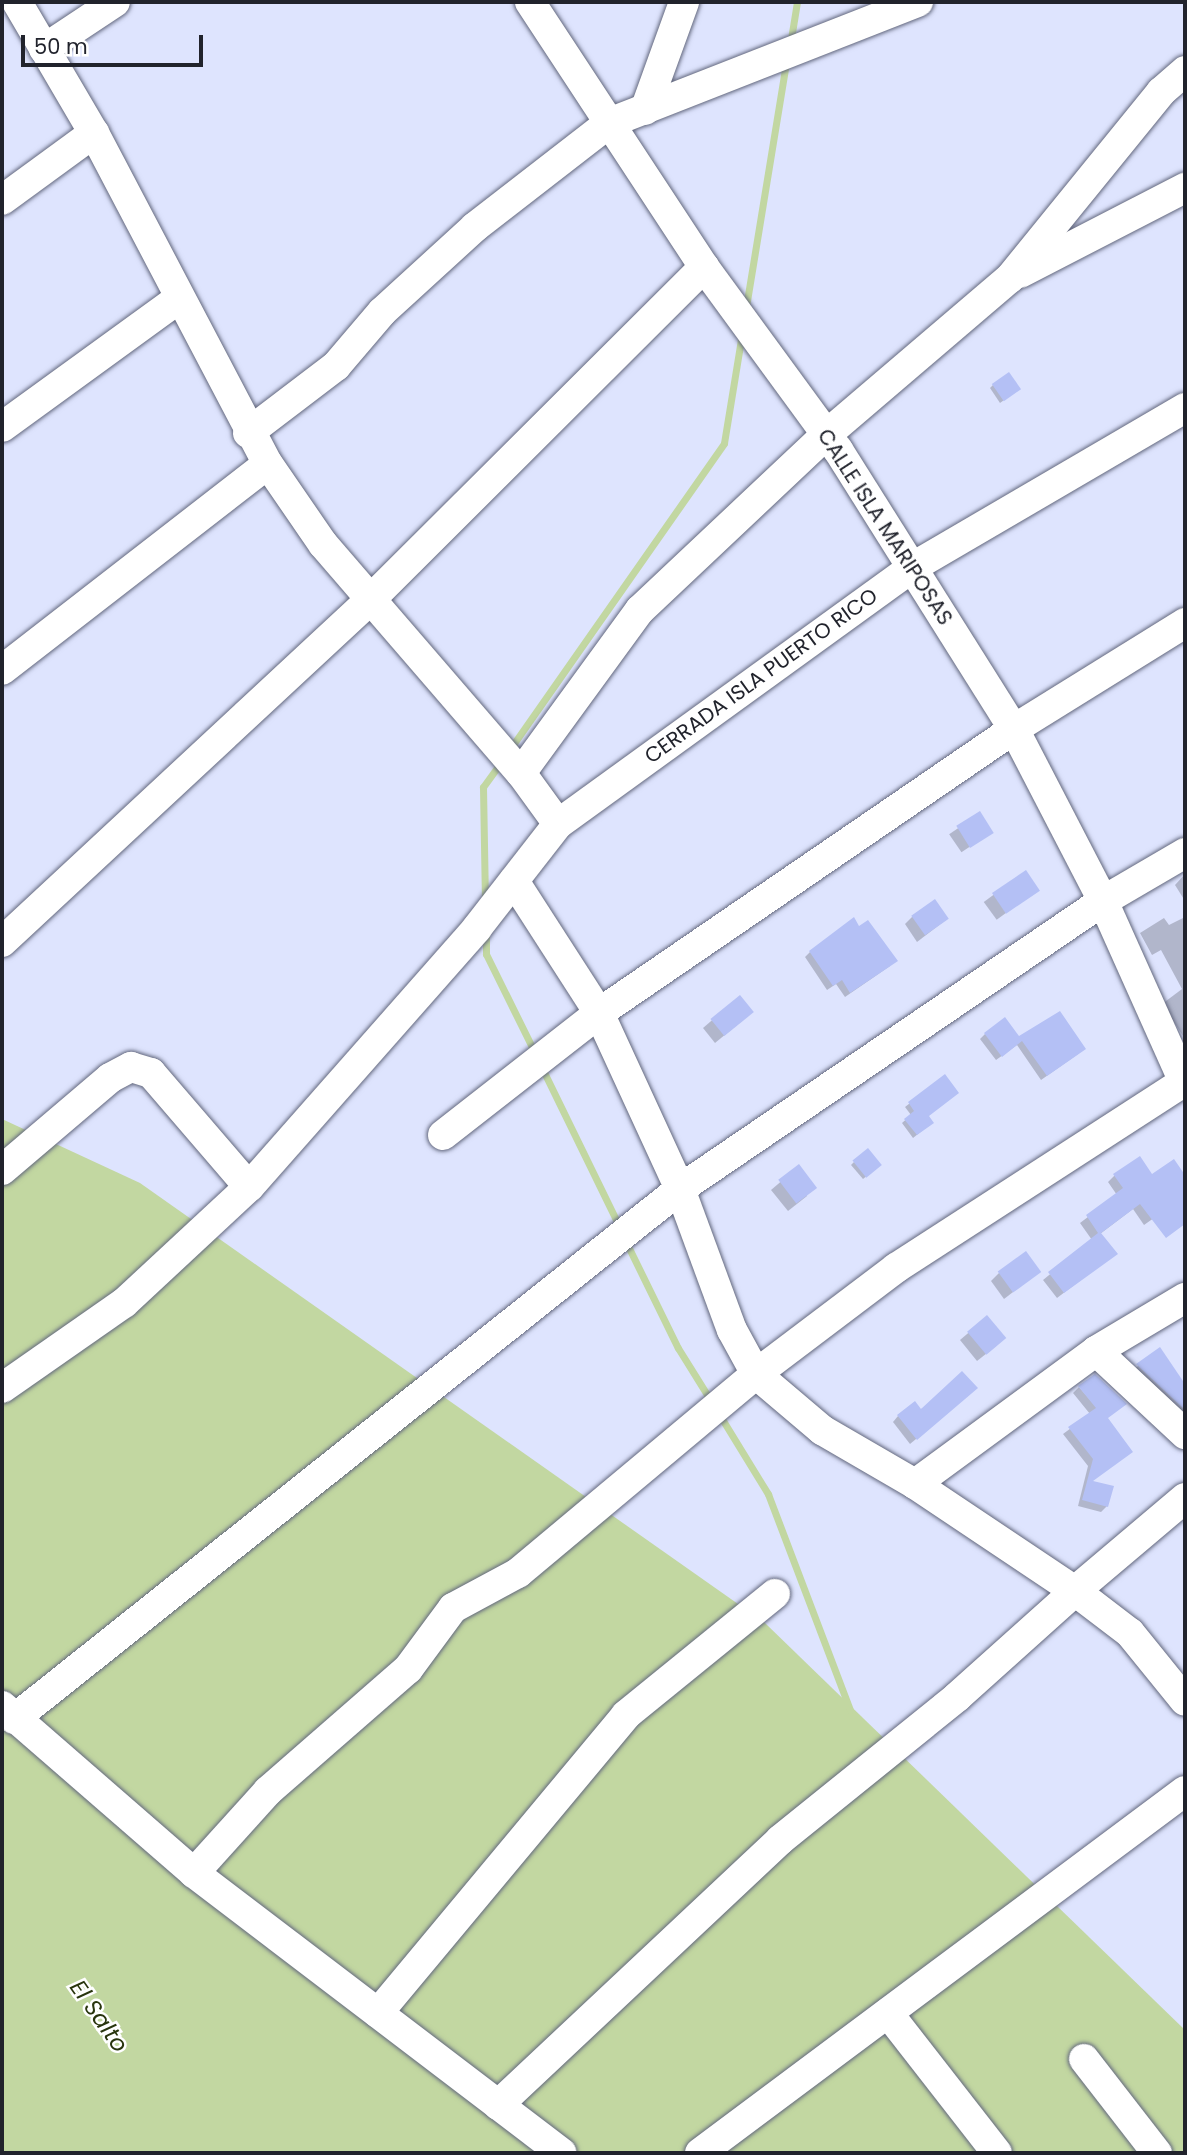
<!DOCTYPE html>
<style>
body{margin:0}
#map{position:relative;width:1187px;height:2155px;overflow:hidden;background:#dee4fe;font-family:Poppins,sans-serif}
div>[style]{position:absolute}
.water>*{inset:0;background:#c2d7a1}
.shadow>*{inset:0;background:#0003;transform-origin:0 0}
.stream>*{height:7px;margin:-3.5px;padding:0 3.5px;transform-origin:3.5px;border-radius:3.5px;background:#c2d7a1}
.building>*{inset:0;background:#b4c0f5;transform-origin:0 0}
.roads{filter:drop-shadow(0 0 2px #62677d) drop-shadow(0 0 2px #62677d)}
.minor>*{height:30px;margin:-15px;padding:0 15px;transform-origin:15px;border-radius:15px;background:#fff}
span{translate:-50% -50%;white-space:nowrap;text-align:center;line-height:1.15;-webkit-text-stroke:5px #fff;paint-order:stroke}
.street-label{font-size:21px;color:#21232c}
.water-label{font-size:23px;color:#28350d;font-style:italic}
.frame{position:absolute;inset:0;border:4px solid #21232c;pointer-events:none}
.scale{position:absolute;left:21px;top:35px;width:182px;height:32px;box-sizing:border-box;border:4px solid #21232c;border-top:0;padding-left:9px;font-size:21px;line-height:24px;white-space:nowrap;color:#21232c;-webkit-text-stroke:5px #fff;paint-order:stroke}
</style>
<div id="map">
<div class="water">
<div style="clip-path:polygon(2px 1119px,140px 1183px,765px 1623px,1185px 2030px,1185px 2153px,2px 2153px)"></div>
</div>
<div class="shadow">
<div style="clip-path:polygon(993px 385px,1015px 392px,1000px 403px,990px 388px)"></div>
<div style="left:979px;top:814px;width:22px;height:36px;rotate:56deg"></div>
<div style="left:1025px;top:872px;width:22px;height:51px;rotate:54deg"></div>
<div style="clip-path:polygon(1185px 874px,1185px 901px,1175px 885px)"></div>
<div style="clip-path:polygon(913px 916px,947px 919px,917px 942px,905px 924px)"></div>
<div style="clip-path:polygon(1185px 917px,1185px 1039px,1162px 1004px,1182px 989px,1161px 950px,1152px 955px,1140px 933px,1164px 918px,1169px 925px)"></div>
<div style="clip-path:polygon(810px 952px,890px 966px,845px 997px,836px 984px,827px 990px,805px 957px)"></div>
<div style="clip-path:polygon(739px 997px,743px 1020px,715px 1043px,703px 1028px)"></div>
<div style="clip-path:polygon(985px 1034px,1018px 1038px,1078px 1054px,1041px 1080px,1017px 1045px,996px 1060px,980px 1039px)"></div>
<div style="clip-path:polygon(945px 1076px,927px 1116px,928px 1126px,913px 1138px,902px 1123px,911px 1115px,905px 1107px)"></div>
<div style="clip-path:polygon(1173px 1161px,1185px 1178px,1185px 1196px,1144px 1225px,1133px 1209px,1100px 1234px,1115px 1254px,1057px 1298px,1043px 1280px,1092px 1240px,1080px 1223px,1117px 1195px,1108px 1182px,1115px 1175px,1151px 1177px)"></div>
<div style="clip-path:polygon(854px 1162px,877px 1168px,863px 1179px,851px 1165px)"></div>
<div style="clip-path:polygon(798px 1167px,807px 1196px,788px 1211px,771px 1190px)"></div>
<div style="clip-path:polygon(1039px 1272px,1004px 1299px,991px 1281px,999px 1273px)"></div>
<div style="clip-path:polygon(987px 1317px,996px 1346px,977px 1361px,960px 1340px)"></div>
<div style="clip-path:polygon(1160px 1350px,1185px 1387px,1185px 1424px,1130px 1372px)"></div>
<div style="clip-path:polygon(1079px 1387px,1106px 1418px,1091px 1482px,1107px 1506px,1101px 1512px,1078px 1506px,1088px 1466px,1063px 1434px,1090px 1414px,1073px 1393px)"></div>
<div style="clip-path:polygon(970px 1394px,910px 1444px,893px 1422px,898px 1416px)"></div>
</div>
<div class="stream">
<div style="left:790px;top:45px;width:44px;rotate:-80.8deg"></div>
<div style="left:746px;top:307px;width:246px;rotate:-80.7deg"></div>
<div style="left:510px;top:749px;width:373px;rotate:-55deg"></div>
<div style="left:724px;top:443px;width:111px;rotate:-80.7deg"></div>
<div style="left:485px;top:902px;width:115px;rotate:-91deg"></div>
<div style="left:483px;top:787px;width:31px;rotate:-54deg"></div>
<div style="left:486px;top:931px;width:23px;rotate:90deg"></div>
<div style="left:486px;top:954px;width:113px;rotate:63.7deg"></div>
<div style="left:541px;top:1066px;width:180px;rotate:64deg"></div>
<div style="left:626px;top:1242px;width:118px;rotate:63.9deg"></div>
<div style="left:678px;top:1348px;width:62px;rotate:58.1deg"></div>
<div style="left:719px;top:1414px;width:94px;rotate:58.5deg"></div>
<div style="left:768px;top:1494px;width:231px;rotate:69.2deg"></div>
</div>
<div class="building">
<div style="left:1009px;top:372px;width:21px;height:21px;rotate:55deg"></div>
<div style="left:980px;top:811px;width:26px;height:28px;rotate:58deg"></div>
<div style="left:1026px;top:870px;width:25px;height:41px;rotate:56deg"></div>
<div style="left:935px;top:899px;width:24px;height:29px;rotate:55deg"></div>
<div style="clip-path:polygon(854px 917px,859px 926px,868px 920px,898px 961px,850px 993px,842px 980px,833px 986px,809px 951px)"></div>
<div style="left:740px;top:995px;width:22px;height:38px;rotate:51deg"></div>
<div style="clip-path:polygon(1060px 1011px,1086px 1049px,1047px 1076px,1022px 1041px,1002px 1057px,984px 1033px,1005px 1017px,1019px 1036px)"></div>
<div style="clip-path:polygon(945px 1074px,959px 1093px,929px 1116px,934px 1123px,917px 1135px,904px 1119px,914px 1111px,908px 1102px)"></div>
<div style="left:868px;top:1148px;width:22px;height:20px;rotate:51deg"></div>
<div style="clip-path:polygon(1140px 1156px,1152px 1174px,1174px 1159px,1185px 1175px,1185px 1224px,1166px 1238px,1140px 1204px,1101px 1233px,1118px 1254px,1064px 1293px,1048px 1272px,1098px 1233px,1086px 1215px,1123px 1188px,1113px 1174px)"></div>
<div style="left:799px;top:1164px;width:30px;height:26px;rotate:53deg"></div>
<div style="left:1026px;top:1251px;width:26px;height:35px;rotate:54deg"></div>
<div style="left:987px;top:1315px;width:30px;height:26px;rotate:50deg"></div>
<div style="clip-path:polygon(1160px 1347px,1185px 1384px,1185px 1410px,1136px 1364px)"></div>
<div style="clip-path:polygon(962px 1371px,978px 1388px,917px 1440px,897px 1415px,915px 1401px,921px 1409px)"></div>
<div style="clip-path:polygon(1095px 1374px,1127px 1404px,1108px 1418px,1133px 1452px,1093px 1481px,1114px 1486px,1108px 1507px,1082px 1500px,1093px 1459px,1068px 1427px,1096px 1408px,1078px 1386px)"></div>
</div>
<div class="roads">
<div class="minor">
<div style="left:17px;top:2px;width:152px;rotate:59.6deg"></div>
<div style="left:94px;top:133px;width:374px;rotate:62.3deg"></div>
<div style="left:268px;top:464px;width:97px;rotate:55.5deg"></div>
<div style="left:323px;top:544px;width:303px;rotate:49.2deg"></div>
<div style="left:521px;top:773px;width:63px;rotate:54deg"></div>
<div style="left:530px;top:2px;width:317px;rotate:56.7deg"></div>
<div style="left:704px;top:267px;width:227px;rotate:53.8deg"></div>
<div style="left:838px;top:450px;width:330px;rotate:57.8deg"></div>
<div style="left:1014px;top:729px;width:194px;rotate:62.6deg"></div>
<div style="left:1103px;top:901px;width:201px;rotate:65.9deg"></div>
<div style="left:44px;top:49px;width:85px;rotate:-33.5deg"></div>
<div style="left:645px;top:110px;width:115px;rotate:-70.1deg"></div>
<div style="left:2px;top:200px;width:114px;rotate:-36.1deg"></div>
<div style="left:1020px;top:273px;width:186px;rotate:-27.3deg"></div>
<div style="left:2px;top:427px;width:218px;rotate:-36deg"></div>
<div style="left:248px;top:433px;width:111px;rotate:-37.3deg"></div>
<div style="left:336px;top:366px;width:71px;rotate:-49.6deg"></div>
<div style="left:382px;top:312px;width:126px;rotate:-42.4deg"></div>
<div style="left:475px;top:227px;width:170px;rotate:-37.8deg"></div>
<div style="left:609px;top:123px;width:332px;rotate:-21.4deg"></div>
<div style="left:2px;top:670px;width:336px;rotate:-37.8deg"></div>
<div style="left:521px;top:773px;width:202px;rotate:-53.9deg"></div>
<div style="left:640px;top:610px;width:255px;rotate:-43.3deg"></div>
<div style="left:826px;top:435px;width:242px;rotate:-40.5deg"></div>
<div style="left:1010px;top:278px;width:240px;rotate:-50.9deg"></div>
<div style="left:1161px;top:92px;width:32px;rotate:-41deg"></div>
<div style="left:514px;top:881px;width:157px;rotate:57.2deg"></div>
<div style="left:599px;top:1013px;width:194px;rotate:65.3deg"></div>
<div style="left:680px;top:1189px;width:150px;rotate:69.8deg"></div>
<div style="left:732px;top:1330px;width:50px;rotate:61.4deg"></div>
<div style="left:756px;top:1374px;width:87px;rotate:40.3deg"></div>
<div style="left:822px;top:1430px;width:108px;rotate:30.1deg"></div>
<div style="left:915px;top:1484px;width:192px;rotate:33.8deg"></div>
<div style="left:1075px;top:1591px;width:144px;rotate:-40.2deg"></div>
<div style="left:2px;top:942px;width:505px;rotate:-42.91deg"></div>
<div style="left:372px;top:598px;width:469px;rotate:-44.9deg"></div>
<div style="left:443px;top:1135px;width:198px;rotate:-38deg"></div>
<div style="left:599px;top:1013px;width:503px;rotate:-34.39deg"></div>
<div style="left:1014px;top:729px;width:201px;rotate:-31.8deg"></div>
<div style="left:2px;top:1170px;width:142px;rotate:-40.4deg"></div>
<div style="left:110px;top:1078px;width:24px;rotate:-28deg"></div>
<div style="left:131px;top:1067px;width:21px;rotate:17deg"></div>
<div style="left:151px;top:1073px;width:150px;rotate:49.3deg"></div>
<div style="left:1096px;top:1351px;width:122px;rotate:43deg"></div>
<div style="left:2px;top:1388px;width:149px;rotate:-34.9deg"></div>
<div style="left:124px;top:1303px;width:171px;rotate:-42.9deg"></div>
<div style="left:249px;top:1187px;width:345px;rotate:-48.6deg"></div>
<div style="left:477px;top:928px;width:132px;rotate:-52.1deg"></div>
<div style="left:558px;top:824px;width:438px;rotate:-35.9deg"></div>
<div style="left:913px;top:567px;width:315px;rotate:-30.3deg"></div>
<div style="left:915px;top:1484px;width:225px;rotate:-36.3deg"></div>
<div style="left:1096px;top:1351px;width:104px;rotate:-30.8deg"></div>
<div style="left:2px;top:1706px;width:254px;rotate:41deg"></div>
<div style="left:194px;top:1873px;width:462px;rotate:37.3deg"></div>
<div style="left:14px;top:1719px;width:851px;rotate:-38.51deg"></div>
<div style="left:680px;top:1189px;width:512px;rotate:-34.25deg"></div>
<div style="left:1103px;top:901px;width:95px;rotate:-30.3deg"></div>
<div style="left:194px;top:1873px;width:110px;rotate:-47.9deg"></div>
<div style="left:268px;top:1791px;width:186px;rotate:-41.1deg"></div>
<div style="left:408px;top:1669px;width:76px;rotate:-53.6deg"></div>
<div style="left:453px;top:1608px;width:74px;rotate:-28.3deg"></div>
<div style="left:518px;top:1573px;width:310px;rotate:-39.9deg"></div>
<div style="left:756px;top:1374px;width:176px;rotate:-37.1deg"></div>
<div style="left:896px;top:1268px;width:344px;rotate:-32.9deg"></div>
<div style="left:378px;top:2013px;width:388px;rotate:-50.2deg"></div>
<div style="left:626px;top:1715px;width:192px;rotate:-39.1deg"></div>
<div style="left:888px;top:2013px;width:177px;rotate:52.1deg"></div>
<div style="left:1084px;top:2059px;width:119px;rotate:52.2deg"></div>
<div style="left:498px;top:2105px;width:387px;rotate:-43.2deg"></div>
<div style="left:780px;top:1840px;width:228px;rotate:-38.9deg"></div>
<div style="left:957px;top:1697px;width:159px;rotate:-41.9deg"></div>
<div style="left:1075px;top:1591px;width:69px;rotate:37.4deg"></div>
<div style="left:1130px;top:1633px;width:87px;rotate:51deg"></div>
<div style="left:700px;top:2153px;width:605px;rotate:-36.74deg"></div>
</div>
</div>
<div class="street-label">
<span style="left:885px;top:527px;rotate:57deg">CALLE ISLA MARIPOSAS</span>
<span style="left:761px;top:676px;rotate:-36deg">CERRADA ISLA PUERTO RICO</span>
</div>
<div class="water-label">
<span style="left:99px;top:2016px;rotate:55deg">El Salto</span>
</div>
<div class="frame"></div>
<div class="scale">50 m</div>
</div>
